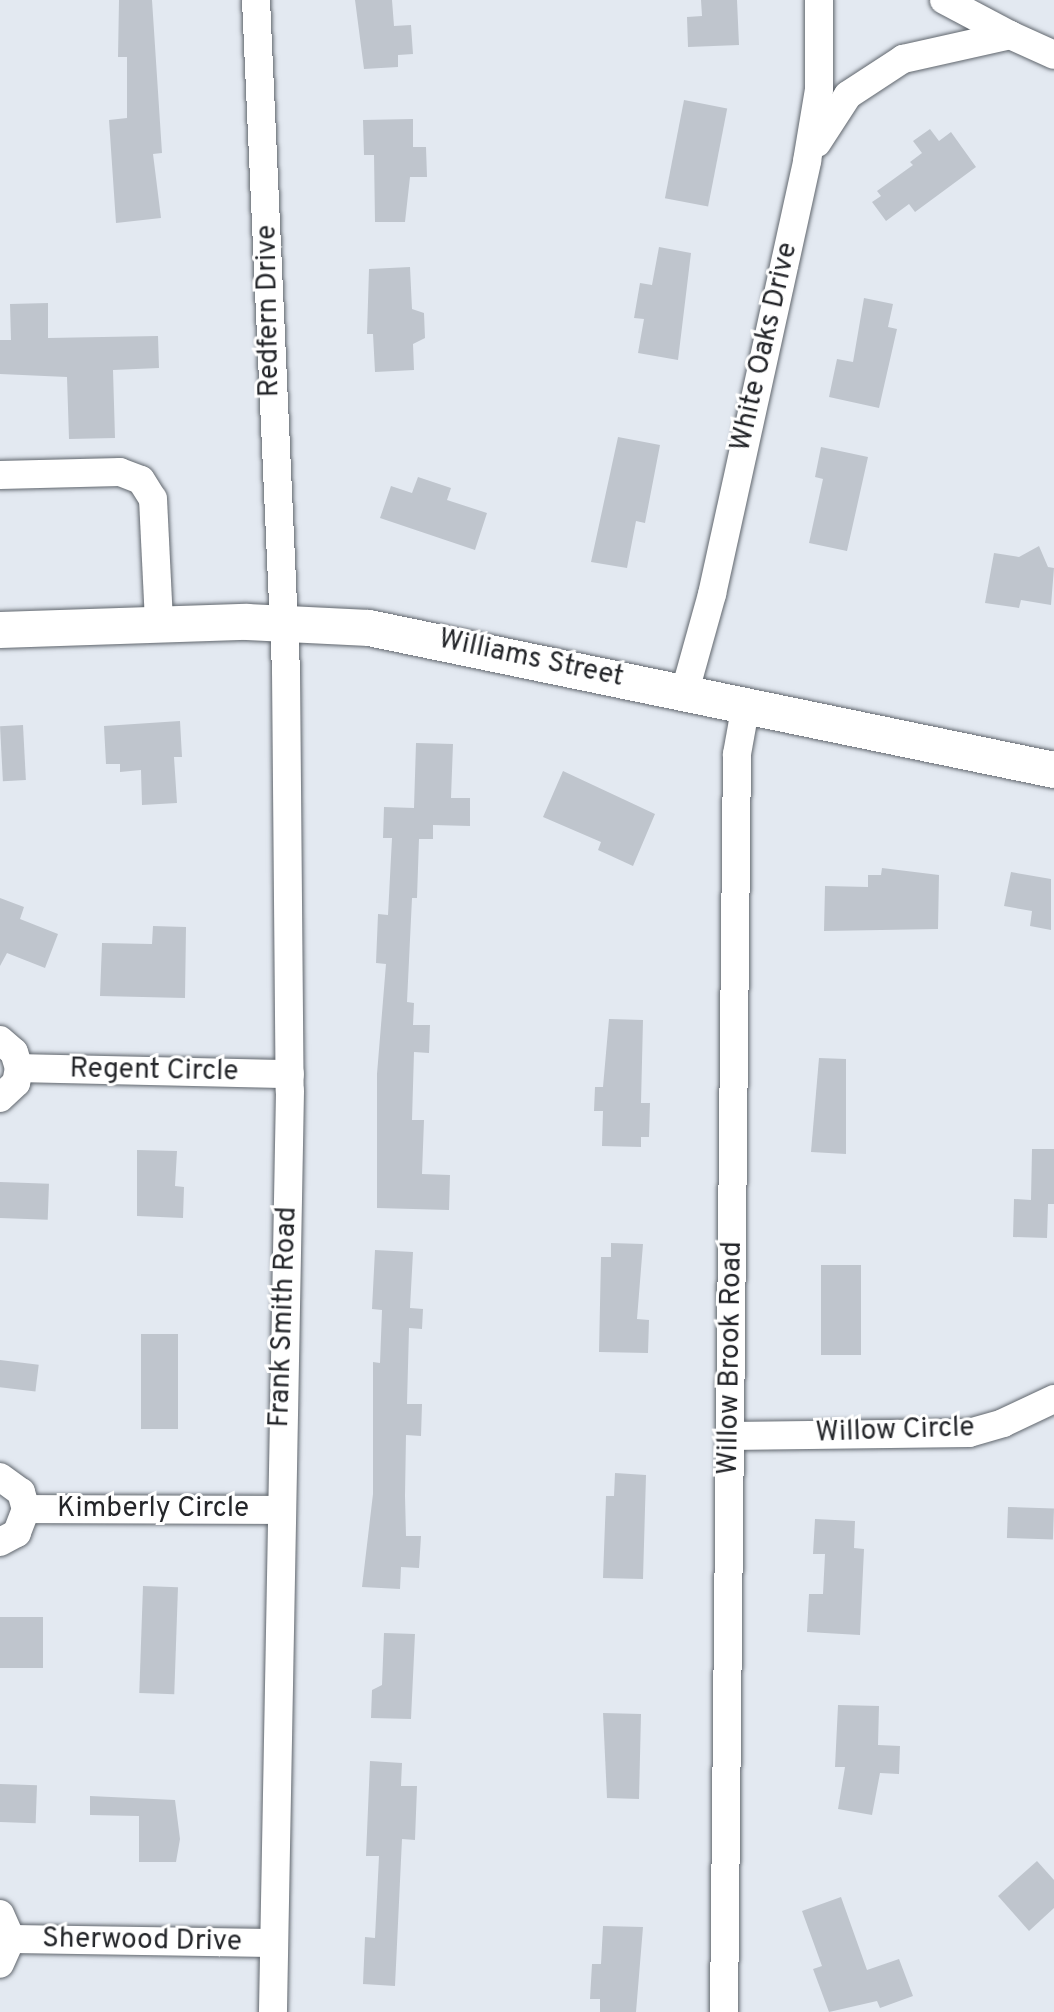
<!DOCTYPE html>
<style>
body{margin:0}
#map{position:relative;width:1054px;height:2012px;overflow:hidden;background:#e3e9f1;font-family:Overpass,sans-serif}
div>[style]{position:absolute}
.building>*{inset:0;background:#bfc5cd;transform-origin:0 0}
.roads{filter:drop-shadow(0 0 2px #60666d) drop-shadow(0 0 2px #60666d)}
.minor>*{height:28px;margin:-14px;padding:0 14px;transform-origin:14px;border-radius:14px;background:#fff}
.major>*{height:36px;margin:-18px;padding:0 18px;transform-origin:18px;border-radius:18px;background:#fff}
span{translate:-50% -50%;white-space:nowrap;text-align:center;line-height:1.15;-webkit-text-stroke:6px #fff;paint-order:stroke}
.street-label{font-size:28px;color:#24262a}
</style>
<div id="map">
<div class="building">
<div style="clip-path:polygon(119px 0,152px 0,162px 153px,153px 154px,161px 218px,116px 223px,109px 120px,127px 118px,127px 57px,118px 57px)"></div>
<div style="clip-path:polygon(355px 0,392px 0,394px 26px,411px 25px,413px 54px,398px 55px,398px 67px,364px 69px)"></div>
<div style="clip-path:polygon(701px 0,737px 0,739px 45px,688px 47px,687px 17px,702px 16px)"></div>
<div style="left:684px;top:100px;width:44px;height:100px;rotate:11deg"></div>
<div style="clip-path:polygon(413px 119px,413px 147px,426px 147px,427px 177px,410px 177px,405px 222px,375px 222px,374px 155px,364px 155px,363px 120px)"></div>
<div style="clip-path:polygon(930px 129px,939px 141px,951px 132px,976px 167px,915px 212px,909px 204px,886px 221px,872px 202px,881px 196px,877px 191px,913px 165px,910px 162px,922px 153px,913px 141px)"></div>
<div style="clip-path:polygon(659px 247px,691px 253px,678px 360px,638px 353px,644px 319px,634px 318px,640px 283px,652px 285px)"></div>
<div style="clip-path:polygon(410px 267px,412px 309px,424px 313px,425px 338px,413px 344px,414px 370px,375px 372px,373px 334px,367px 334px,369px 269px)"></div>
<div style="clip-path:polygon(864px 298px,893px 304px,888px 327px,897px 329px,879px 408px,829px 397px,837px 359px,853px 362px)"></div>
<div style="clip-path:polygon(48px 303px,48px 338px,158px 336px,159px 368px,113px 370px,115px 438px,69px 439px,67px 377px,0 374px,0 340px,11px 340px,10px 304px)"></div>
<div style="clip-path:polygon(618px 437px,660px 445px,645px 523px,636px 521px,627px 568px,591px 562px)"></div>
<div style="clip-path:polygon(821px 447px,868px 457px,847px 551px,809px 543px,823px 479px,815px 477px)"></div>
<div style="clip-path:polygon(418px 477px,451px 488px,447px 500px,487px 513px,475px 550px,380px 518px,391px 486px,412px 493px)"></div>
<div style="clip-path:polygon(1039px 546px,1048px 567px,1054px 568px,1051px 605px,1021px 600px,1019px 608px,985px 603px,994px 553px,1019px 557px)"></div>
<div style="clip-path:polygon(180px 721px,182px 757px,174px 757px,177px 803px,142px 805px,141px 770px,120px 772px,120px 764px,106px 764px,104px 726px)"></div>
<div style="left:23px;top:725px;width:55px;height:23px;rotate:87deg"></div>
<div style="clip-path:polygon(416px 743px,453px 744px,451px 798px,470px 798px,470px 826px,433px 825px,433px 839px,419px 839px,417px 898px,412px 898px,407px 1002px,414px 1003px,413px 1025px,430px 1025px,429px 1053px,414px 1052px,412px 1120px,424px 1120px,422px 1174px,450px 1175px,449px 1210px,377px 1208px,377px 1074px,386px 964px,376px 963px,378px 914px,388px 915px,392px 838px,383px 838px,384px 807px,414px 808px)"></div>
<div style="clip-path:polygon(563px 771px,655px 814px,633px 866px,598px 850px,601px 842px,543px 817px)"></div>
<div style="clip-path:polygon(882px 868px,939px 875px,938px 929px,824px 931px,825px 886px,868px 887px,868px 875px,881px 875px)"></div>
<div style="clip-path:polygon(1011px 872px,1051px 879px,1051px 930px,1030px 926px,1032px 911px,1004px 906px)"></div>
<div style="clip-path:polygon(0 898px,24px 907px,20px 919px,58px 934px,45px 968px,7px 953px,0 966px)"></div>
<div style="clip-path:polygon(153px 926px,186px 927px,185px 998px,100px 996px,102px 943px,152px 944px)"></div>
<div style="clip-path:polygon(609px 1019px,643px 1020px,641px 1103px,650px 1103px,649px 1137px,641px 1137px,641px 1147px,602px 1146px,603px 1111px,594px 1111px,595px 1087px,603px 1087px)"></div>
<div style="clip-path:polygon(819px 1058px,846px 1059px,846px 1154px,811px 1152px)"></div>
<div style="clip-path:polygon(1032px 1149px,1054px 1149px,1054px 1204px,1048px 1204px,1047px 1238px,1013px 1237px,1014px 1199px,1031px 1200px)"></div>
<div style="clip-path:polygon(137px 1150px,177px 1151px,175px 1186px,184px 1187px,183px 1218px,137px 1216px)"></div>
<div style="left:0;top:1182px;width:49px;height:36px;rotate:2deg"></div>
<div style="clip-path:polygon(611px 1243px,643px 1244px,637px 1319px,649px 1320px,648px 1353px,599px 1352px,601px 1257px,611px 1257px)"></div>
<div style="clip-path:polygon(375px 1250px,413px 1252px,410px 1308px,423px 1309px,422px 1329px,409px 1328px,407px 1404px,422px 1404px,421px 1436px,406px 1435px,405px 1496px,406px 1536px,421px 1536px,419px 1568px,401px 1567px,400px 1589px,362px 1587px,373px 1494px,373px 1362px,380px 1363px,382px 1310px,372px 1309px)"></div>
<div style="left:821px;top:1265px;width:40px;height:90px"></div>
<div style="left:141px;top:1334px;width:37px;height:95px"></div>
<div style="left:0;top:1360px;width:39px;height:27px;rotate:7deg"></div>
<div style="clip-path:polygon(615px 1473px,646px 1475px,643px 1579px,603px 1578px,606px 1496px,614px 1496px)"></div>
<div style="left:1008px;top:1507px;width:46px;height:31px;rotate:2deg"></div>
<div style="clip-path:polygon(815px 1519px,855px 1521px,854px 1548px,864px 1549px,860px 1635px,807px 1632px,809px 1594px,823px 1594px,825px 1554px,813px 1554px)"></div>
<div style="left:143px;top:1586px;width:35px;height:107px;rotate:2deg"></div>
<div style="left:0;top:1617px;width:43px;height:51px"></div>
<div style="clip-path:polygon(384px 1633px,415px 1634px,411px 1719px,371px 1718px,372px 1690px,382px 1685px)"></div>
<div style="clip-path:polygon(838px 1705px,879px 1706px,878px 1745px,900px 1746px,899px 1774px,880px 1773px,872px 1815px,838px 1809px,845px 1767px,835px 1767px)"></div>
<div style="clip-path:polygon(603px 1713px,641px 1714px,639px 1799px,607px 1798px)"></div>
<div style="clip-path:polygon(370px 1761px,402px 1763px,401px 1786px,417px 1786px,415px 1840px,402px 1839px,395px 1986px,363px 1984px,365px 1937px,375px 1938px,379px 1856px,366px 1856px)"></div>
<div style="left:0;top:1784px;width:37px;height:38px;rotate:2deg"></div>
<div style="clip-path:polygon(90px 1796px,175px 1800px,180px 1839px,176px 1862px,139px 1862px,139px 1816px,90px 1815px)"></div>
<div style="clip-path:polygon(1037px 1861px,1054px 1880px,1054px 1908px,1029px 1931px,998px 1896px)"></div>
<div style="clip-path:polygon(841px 1897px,867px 1970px,899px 1959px,913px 1996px,880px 2008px,877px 2001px,829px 2012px,813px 1969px,822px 1966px,802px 1911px)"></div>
<div style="clip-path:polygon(603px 1926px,643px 1927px,636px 2012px,600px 2012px,600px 1999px,590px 1999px,592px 1964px,601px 1964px)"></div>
</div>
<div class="roads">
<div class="minor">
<div style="left:256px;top:0;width:672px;rotate:87.44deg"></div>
<div style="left:286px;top:671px;width:420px;rotate:89.5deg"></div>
<div style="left:290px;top:1091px;width:921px;rotate:91.06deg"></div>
<div style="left:944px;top:0;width:75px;rotate:27.9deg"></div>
<div style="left:817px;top:143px;width:57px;rotate:-57.1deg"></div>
<div style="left:848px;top:95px;width:66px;rotate:-33.2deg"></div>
<div style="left:903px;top:59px;width:110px;rotate:-12.6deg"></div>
<div style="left:1010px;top:35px;width:48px;rotate:24.4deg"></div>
<div style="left:0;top:475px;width:120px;rotate:-1.4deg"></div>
<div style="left:120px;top:472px;width:22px;rotate:21deg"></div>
<div style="left:141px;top:480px;width:22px;rotate:58deg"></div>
<div style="left:153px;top:499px;width:124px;rotate:87.2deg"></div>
<div style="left:685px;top:691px;width:101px;rotate:-74.4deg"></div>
<div style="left:712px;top:594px;width:443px;rotate:-77.6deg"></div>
<div style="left:807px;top:161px;width:73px;rotate:-80.5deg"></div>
<div style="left:819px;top:89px;width:89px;rotate:-90deg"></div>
<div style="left:0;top:1040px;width:18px;rotate:41deg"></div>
<div style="left:14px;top:1052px;width:17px;rotate:73deg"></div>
<div style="left:19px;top:1068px;width:15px;rotate:101deg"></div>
<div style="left:16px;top:1083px;width:22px;rotate:137deg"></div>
<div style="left:19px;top:1068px;width:271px;rotate:1.3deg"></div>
<div style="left:730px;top:1436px;width:239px;rotate:-0.7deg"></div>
<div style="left:969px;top:1433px;width:35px;rotate:-16deg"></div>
<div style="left:1003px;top:1423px;width:56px;rotate:-25.2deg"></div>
<div style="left:0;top:1477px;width:26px;rotate:36deg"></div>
<div style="left:21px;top:1492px;width:18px;rotate:74deg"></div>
<div style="left:26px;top:1509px;width:26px;rotate:111deg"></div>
<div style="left:17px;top:1533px;width:19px;rotate:152deg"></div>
<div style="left:26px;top:1509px;width:253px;rotate:0.2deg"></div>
<div style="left:0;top:1914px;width:27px;rotate:66deg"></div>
<div style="left:11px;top:1939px;width:27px;rotate:114deg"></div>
<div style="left:11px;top:1939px;width:262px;rotate:0.9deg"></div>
<div style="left:724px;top:2012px;width:1258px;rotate:-89.41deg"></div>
<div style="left:737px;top:754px;width:51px;rotate:-79.8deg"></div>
</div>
<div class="major">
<div style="left:0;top:630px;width:247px;rotate:-1.9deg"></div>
<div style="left:247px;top:622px;width:122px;rotate:2.8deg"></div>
<div style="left:369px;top:628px;width:700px;rotate:11.71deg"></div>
</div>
</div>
<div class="street-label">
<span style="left:269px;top:311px;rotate:-91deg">Redfern Drive</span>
<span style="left:765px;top:347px;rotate:-77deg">White Oaks Drive</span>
<span style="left:531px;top:659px;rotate:12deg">Williams Street</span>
<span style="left:154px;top:1071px;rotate:1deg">Regent Circle</span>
<span style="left:284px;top:1317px;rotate:-88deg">Frank Smith Road</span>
<span style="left:731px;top:1358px;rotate:-89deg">Willow Brook Road</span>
<span style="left:895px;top:1431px;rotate:-2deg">Willow Circle</span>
<span style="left:153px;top:1509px">Kimberly Circle</span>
<span style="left:142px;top:1941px;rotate:1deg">Sherwood Drive</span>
</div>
</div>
